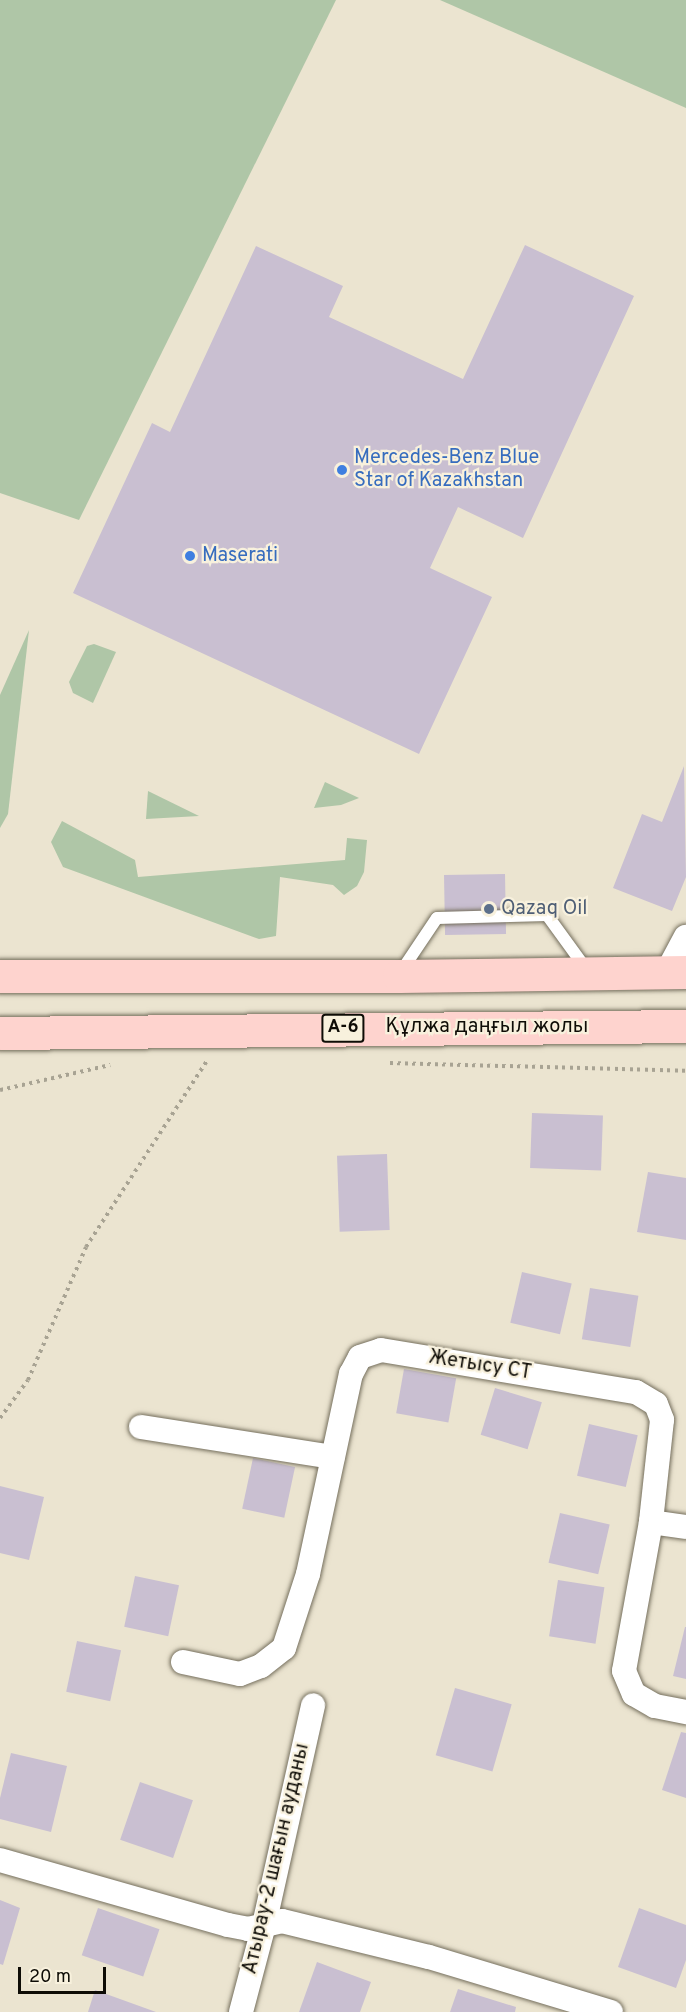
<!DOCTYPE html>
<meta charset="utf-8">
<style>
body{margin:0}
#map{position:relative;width:686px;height:2012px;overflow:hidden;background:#ebe4d0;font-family:Overpass,sans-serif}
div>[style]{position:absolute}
.green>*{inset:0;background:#afc6a7}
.building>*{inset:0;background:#c9bfd1;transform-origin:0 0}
.path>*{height:4px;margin-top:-2px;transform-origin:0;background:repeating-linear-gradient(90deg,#a8a393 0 3px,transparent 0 7.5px)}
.roads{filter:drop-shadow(0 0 2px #756f5d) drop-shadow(0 0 2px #756f5d)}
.lane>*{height:12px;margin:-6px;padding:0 6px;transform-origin:6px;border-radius:6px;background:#fff}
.street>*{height:24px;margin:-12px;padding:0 12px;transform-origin:12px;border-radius:12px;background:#fff}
.primary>*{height:33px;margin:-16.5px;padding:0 16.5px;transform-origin:16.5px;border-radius:16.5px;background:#fed3ce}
.dots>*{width:16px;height:16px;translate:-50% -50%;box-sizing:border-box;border:3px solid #f8f1dd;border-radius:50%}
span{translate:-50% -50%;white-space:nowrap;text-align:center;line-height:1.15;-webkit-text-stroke:4.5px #f8f1dd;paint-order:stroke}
.shield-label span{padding:2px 4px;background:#f8f1dd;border:2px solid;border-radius:4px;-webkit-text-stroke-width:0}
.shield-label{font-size:18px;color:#0e0c06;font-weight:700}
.shop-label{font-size:20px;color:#366cbe}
.left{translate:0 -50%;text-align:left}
.service-label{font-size:20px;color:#4e5e75}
.street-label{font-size:20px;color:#0e0c06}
.scale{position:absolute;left:18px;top:1967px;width:88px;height:27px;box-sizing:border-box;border:3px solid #0e0c06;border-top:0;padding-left:8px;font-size:18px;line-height:21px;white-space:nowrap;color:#0e0c06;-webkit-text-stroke:4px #f8f1dd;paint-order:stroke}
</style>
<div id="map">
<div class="green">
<div style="clip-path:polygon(0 0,336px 0,79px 520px,0 493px)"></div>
<div style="clip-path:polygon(440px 0,686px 0,686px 108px)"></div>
<div style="clip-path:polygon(29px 630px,8px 814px,0 828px,0 695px)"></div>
<div style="clip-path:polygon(94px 644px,116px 652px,93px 703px,73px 693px,69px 682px,87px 646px)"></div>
<div style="clip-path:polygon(325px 782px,359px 798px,341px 805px,314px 808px)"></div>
<div style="clip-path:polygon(148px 791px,199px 816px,146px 819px)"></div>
<div style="clip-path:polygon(62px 821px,135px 860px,138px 877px,345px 860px,347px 838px,367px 840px,364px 872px,357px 886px,344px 895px,333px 885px,280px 877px,276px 936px,259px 939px,63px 867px,51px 842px)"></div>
</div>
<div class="building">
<div style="clip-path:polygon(525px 245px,634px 296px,523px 538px,458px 507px,430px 568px,492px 597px,419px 754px,73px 593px,152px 423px,170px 432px,256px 246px,343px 286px,329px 317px,463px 379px)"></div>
<div style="clip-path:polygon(684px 766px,686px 877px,672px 911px,613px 888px,642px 814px,662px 822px)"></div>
<div style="left:505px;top:874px;width:60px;height:61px;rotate:89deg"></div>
<div style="left:532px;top:1113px;width:71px;height:55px;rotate:2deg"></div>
<div style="left:387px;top:1154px;width:76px;height:50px;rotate:88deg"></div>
<div style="clip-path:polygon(648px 1172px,686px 1178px,686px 1240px,637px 1232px)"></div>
<div style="left:522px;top:1272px;width:51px;height:52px;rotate:13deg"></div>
<div style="left:590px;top:1288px;width:49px;height:52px;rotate:9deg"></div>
<div style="left:404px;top:1369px;width:53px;height:45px;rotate:10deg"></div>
<div style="left:495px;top:1388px;width:49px;height:49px;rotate:17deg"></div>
<div style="left:589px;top:1424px;width:50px;height:53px;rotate:13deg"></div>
<div style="left:253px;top:1458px;width:43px;height:52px;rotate:12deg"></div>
<div style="clip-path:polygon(0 1486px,44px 1497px,29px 1560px,0 1553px)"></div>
<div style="left:560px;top:1513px;width:51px;height:51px;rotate:13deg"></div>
<div style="left:135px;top:1576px;width:45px;height:52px;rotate:12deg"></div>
<div style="left:558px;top:1580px;width:47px;height:57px;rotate:9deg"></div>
<div style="clip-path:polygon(685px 1627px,686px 1627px,686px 1679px,673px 1676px)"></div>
<div style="left:77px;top:1641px;width:45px;height:52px;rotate:12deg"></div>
<div style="left:455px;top:1688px;width:59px;height:70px;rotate:16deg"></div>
<div style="clip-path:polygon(681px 1732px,686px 1733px,686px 1798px,662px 1790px)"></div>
<div style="clip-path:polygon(11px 1753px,67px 1766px,51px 1832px,0 1819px,0 1798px)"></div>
<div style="left:140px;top:1782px;width:56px;height:61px;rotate:19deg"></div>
<div style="clip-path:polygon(0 1900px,20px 1908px,3px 1965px,0 1964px)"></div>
<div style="left:98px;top:1908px;width:65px;height:50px;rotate:19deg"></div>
<div style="clip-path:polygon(639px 1908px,686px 1925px,686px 1960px,676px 1988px,618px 1967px)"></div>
<div style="clip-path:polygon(317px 1962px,371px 1982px,360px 2012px,299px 2012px)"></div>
<div style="clip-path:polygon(458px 1989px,516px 2007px,515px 2012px,450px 2012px)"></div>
<div style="clip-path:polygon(95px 1990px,156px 2012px,88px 2012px)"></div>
</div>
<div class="path">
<div style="left:390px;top:1063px;width:296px;rotate:1.5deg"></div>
<div style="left:0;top:1090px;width:113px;rotate:-12.8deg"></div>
<div style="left:0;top:1418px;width:47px;rotate:-53.6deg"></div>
<div style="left:28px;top:1380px;width:145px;rotate:-66.4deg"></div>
<div style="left:86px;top:1247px;width:222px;rotate:-57deg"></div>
</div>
<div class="roads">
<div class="lane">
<div style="left:400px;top:973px;width:66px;rotate:-56.1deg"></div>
<div style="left:437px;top:918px;width:110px;rotate:-1.6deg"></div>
<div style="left:547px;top:915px;width:68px;rotate:54deg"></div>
</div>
<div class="street">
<div style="left:667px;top:972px;width:40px;rotate:-62deg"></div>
<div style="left:141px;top:1427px;width:194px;rotate:8.9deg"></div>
<div style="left:651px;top:1522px;width:35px;rotate:8deg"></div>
<div style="left:183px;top:1662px;width:58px;rotate:11.9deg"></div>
<div style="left:240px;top:1674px;width:22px;rotate:-21deg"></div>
<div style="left:261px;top:1666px;width:29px;rotate:-38deg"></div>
<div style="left:284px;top:1648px;width:78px;rotate:-72deg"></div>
<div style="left:308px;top:1574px;width:205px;rotate:-77.9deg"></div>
<div style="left:351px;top:1374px;width:19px;rotate:-62deg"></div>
<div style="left:360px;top:1357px;width:22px;rotate:-18deg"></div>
<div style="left:381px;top:1350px;width:258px;rotate:9.4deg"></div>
<div style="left:636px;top:1392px;width:23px;rotate:31deg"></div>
<div style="left:656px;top:1404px;width:17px;rotate:69deg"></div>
<div style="left:662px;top:1420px;width:103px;rotate:96.2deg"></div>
<div style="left:651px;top:1522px;width:151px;rotate:100.3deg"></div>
<div style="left:624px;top:1671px;width:25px;rotate:67deg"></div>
<div style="left:634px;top:1694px;width:24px;rotate:30deg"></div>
<div style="left:655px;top:1706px;width:32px;rotate:11deg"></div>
<div style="left:0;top:1860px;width:237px;rotate:15.9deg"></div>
<div style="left:228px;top:1925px;width:20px;rotate:11deg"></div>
<div style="left:248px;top:1929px;width:35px;rotate:-13deg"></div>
<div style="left:282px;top:1921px;width:151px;rotate:13.8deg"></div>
<div style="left:429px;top:1957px;width:190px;rotate:16.8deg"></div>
<div style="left:241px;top:2012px;width:90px;rotate:-75.2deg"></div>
<div style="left:264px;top:1925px;width:225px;rotate:-77.4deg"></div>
</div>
<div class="primary">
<div style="left:0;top:976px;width:399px"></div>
<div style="left:399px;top:976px;width:287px;rotate:-0.8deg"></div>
<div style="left:0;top:1033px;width:686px;rotate:-0.58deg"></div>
</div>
</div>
<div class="dots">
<div style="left:342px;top:470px;background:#3f7fe0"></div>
<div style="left:190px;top:556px;background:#3f7fe0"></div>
<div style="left:489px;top:909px;background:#5c6f8a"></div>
</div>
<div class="shield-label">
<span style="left:343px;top:1028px">A-6</span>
</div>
<div class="shop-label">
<span class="left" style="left:354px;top:470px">Mercedes-Benz Blue<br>Star of Kazakhstan</span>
<span class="left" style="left:202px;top:556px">Maserati</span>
</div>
<div class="service-label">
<span class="left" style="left:501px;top:909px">Qazaq Oil</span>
</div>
<div class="street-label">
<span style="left:487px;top:1027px">Құлжа даңғыл жолы</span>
<span style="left:480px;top:1366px;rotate:9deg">Жетысу СТ</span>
<span style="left:277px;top:1859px;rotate:-77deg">Атырау-2 шағын ауданы</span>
</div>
<div class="scale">20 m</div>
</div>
